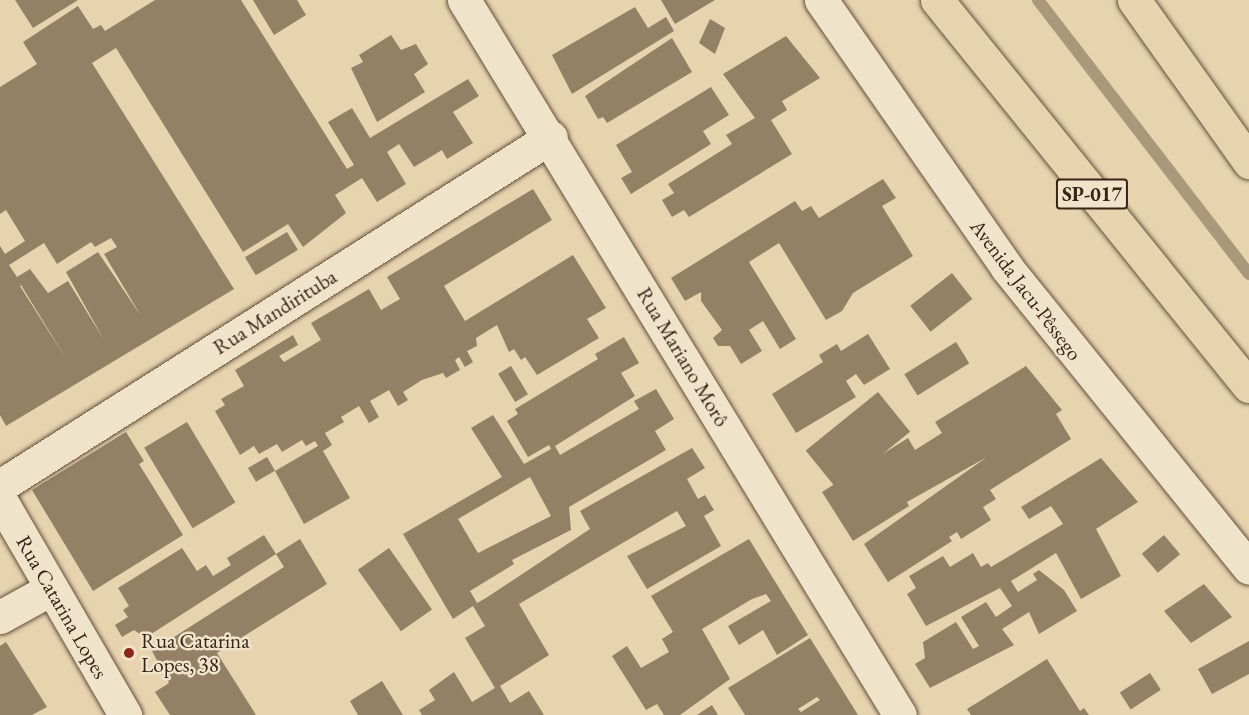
<!DOCTYPE html>
<meta charset="utf-8">
<style>
body{margin:0}
#map{position:relative;width:1249px;height:715px;overflow:hidden;background:#e7d4ae;font-family:"EB Garamond",serif}
div>[style]{position:absolute}
.stream>*{height:12px;margin:-6px;padding:0 6px;transform-origin:6px;border-radius:6px;background:#ab987a}
.building>*{inset:0;background:#938065;transform-origin:0 0}
.roads{filter:drop-shadow(0 0 2px #63503c) drop-shadow(0 0 2px #63503c)}
.minor>*{height:33px;margin:-16.5px;padding:0 16.5px;transform-origin:16.5px;border-radius:16.5px;background:#efe3ca}
.tertiary>*{height:33px;margin:-16.5px;padding:0 16.5px;transform-origin:16.5px;border-radius:16.5px;background:#efe3ca}
.trunk>*{height:33px;margin:-16.5px;padding:0 16.5px;transform-origin:16.5px;border-radius:16.5px;background:#e7d4ae}
.dots>*{width:16px;height:16px;translate:-50% -50%;box-sizing:border-box;border:3px solid #efe3ca;border-radius:50%}
span{translate:-50% -50%;white-space:nowrap;text-align:center;line-height:1.15;-webkit-text-stroke:5px #efe3ca;paint-order:stroke}
.shield-label span{padding:2px 4px;background:#efe3ca;border:2px solid;border-radius:4px;-webkit-text-stroke-width:0}
.shield-label{font-size:20px;color:#372416;font-weight:700}
.street-label{font-size:21px;color:#372416}
.poi-label{font-size:21px;color:#372416}
.left{translate:0 -50%;text-align:left}
</style>
<div id="map">
<div class="stream">
<div style="left:1038px;top:0;width:346px;rotate:52.4deg"></div>
</div>
<div class="building">
<div style="clip-path:polygon(15px 0,78px 0,33px 28px)"></div>
<div style="clip-path:polygon(evenodd,155px 0,241px 0,347px 169px,354px 165px,328px 122px,352px 108px,370px 138px,468px 79px,479px 96px,453px 112px,473px 143px,447px 159px,442px 150px,414px 167px,399px 144px,387px 152px,406px 184px,377px 202px,362px 178px,335px 195px,346px 213px,303px 247px,288px 224px,243px 252px,116px 48px,92px 63px,234px 289px,6px 426px,0 415px,0 246px,5px 254px,25px 241px,6px 210px,0 214px,0 87px,37px 64px,23px 42px,78px 6px,93px 29px,101px 25px,105px 31px,155px 0,111px 238px,117px 247px,104px 254px,141px 316px,98px 252px,66px 272px,104px 340px,68px 281px,48px 293px,30px 269px,17px 277px,9px 265px,44px 243px,57px 264px,91px 242px,95px 247px,111px 238px,155px 0,21px 285px,68px 362px,20px 286px,21px 285px)"></div>
<div style="clip-path:polygon(253px 0,297px 0,306px 15px,274px 35px)"></div>
<div style="clip-path:polygon(661px 0,715px 0,675px 24px)"></div>
<div style="clip-path:polygon(635px 7px,648px 28px,666px 17px,674px 31px,572px 94px,552px 55px)"></div>
<div style="clip-path:polygon(710px 19px,725px 28px,715px 54px,699px 43px)"></div>
<div style="clip-path:polygon(391px 35px,401px 50px,416px 44px,428px 64px,414px 74px,425px 92px,377px 122px,351px 68px,363px 62px,359px 55px)"></div>
<div style="clip-path:polygon(786px 36px,820px 78px,782px 101px,787px 110px,771px 120px,792px 154px,689px 217px,684px 210px,672px 217px,662px 200px,674px 193px,668px 184px,732px 144px,726px 135px,755px 118px,723px 74px)"></div>
<div style="clip-path:polygon(672px 38px,692px 72px,607px 123px,603px 117px,598px 119px,585px 96px)"></div>
<div style="clip-path:polygon(711px 87px,729px 115px,703px 131px,711px 144px,631px 194px,621px 178px,632px 172px,616px 145px)"></div>
<div style="clip-path:polygon(883px 179px,896px 198px,882px 206px,913px 256px,853px 293px,842px 311px,826px 320px,779px 243px,749px 262px,796px 339px,780px 349px,763px 321px,749px 330px,762px 351px,741px 364px,730px 346px,718px 346px,713px 338px,722px 330px,701px 301px,701px 292px,685px 301px,671px 278px,795px 201px,802px 211px,811px 206px,819px 218px)"></div>
<div style="clip-path:polygon(533px 189px,552px 220px,444px 286px,465px 321px,573px 255px,606px 308px,587px 319px,599px 338px,537px 375px,525px 357px,521px 360px,514px 349px,509px 352px,497px 325px,476px 338px,477px 346px,467px 351px,473px 362px,465px 367px,459px 357px,455px 360px,460px 370px,446px 378px,443px 373px,422px 380px,403px 392px,408px 400px,398px 406px,389px 390px,370px 401px,379px 417px,369px 423px,359px 406px,341px 417px,344px 422px,325px 433px,332px 445px,323px 451px,350px 498px,304px 524px,275px 471px,318px 446px,315px 441px,306px 446px,302px 440px,282px 452px,277px 444px,259px 454px,254px 446px,240px 455px,215px 411px,225px 405px,221px 399px,244px 386px,235px 370px,293px 335px,298px 345px,279px 356px,284px 362px,321px 340px,311px 323px,369px 289px,381px 310px,400px 299px,387px 277px)"></div>
<div style="left:287px;top:232px;width:21px;height:49px;rotate:59deg"></div>
<div style="left:952px;top:273px;width:33px;height:53px;rotate:52deg"></div>
<div style="clip-path:polygon(868px 334px,890px 369px,864px 385px,856px 374px,846px 381px,856px 397px,796px 433px,772px 394px,823px 362px,819px 355px,837px 344px,841px 351px)"></div>
<div style="clip-path:polygon(evenodd,624px 337px,639px 363px,621px 373px,635px 396px,555px 446px,560px 455px,639px 409px,634px 401px,656px 389px,674px 419px,655px 431px,666px 450px,569px 507px,571px 530px,512px 560px,514px 564px,470px 591px,477px 603px,486px 598px,590px 529px,580px 511px,692px 448px,705px 468px,687px 479px,698px 499px,705px 495px,714px 510px,704px 516px,721px 546px,647px 589px,627px 556px,686px 526px,677px 511px,519px 604px,549px 655px,500px 686px,510px 703px,529px 691px,544px 715px,422px 715px,419px 710px,435px 700px,429px 690px,454px 672px,472px 702px,495px 688px,465px 638px,485px 626px,473px 606px,453px 619px,403px 534px,502px 477px,471px 428px,493px 415px,524px 464px,551px 449px,549px 445px,528px 457px,507px 421px,518px 414px,515px 409px,598px 359px,595px 354px,624px 337px,530px 477px,551px 516px,478px 553px,458px 519px,530px 477px)"></div>
<div style="left:956px;top:342px;width:25px;height:61px;rotate:58deg"></div>
<div style="left:511px;top:366px;width:33px;height:15px;rotate:59deg"></div>
<div style="clip-path:polygon(1026px 366px,1062px 410px,1056px 414px,1071px 439px,990px 490px,996px 499px,983px 507px,991px 520px,961px 539px,957px 532px,949px 537px,952px 541px,888px 582px,864px 544px,987px 457px,907px 502px,909px 506px,853px 541px,822px 492px,908px 438px,915px 450px,942px 433px,935px 422px)"></div>
<div style="left:878px;top:392px;width:51px;height:93px;rotate:51deg"></div>
<div style="left:187px;top:422px;width:94px;height:50px;rotate:59deg"></div>
<div style="clip-path:polygon(126px 432px,144px 461px,139px 464px,183px 535px,93px 591px,32px 490px)"></div>
<div style="left:267px;top:457px;width:16px;height:22px;rotate:60deg"></div>
<div style="clip-path:polygon(1101px 458px,1138px 502px,1096px 529px,1121px 576px,1081px 599px,1056px 553px,1011px 581px,1018px 592px,1037px 580px,1033px 574px,1039px 570px,1064px 590px,1077px 611px,1039px 634px,1029px 612px,1002px 629px,1014px 645px,930px 688px,915px 664px,925px 658px,923px 642px,956px 622px,973px 649px,979px 646px,961px 617px,986px 602px,996px 617px,1012px 606px,1000px 588px,926px 626px,907px 594px,916px 588px,909px 576px,943px 556px,950px 567px,973px 553px,981px 567px,988px 563px,991px 567px,1063px 524px,1051px 506px,1029px 519px,1021px 507px)"></div>
<div style="clip-path:polygon(264px 535px,276px 554px,145px 638px,134px 630px,122px 637px,115px 625px,128px 617px,123px 610px,129px 606px,118px 588px,182px 548px,197px 571px,206px 565px,213px 576px,231px 565px,227px 558px)"></div>
<div style="left:1164px;top:535px;width:25px;height:29px;rotate:50deg"></div>
<div style="clip-path:polygon(300px 539px,327px 584px,217px 653px,256px 715px,170px 715px,155px 692px,169px 683px,152px 651px,284px 567px,276px 554px)"></div>
<div style="clip-path:polygon(749px 539px,808px 635px,777px 655px,763px 630px,739px 645px,728px 626px,771px 601px,766px 594px,752px 599px,702px 629px,730px 679px,680px 715px,664px 715px,657px 704px,646px 710px,612px 656px,627px 646px,641px 668px,669px 652px,662px 639px,673px 632px,651px 596px)"></div>
<div style="left:389px;top:548px;width:75px;height:38px;rotate:55deg"></div>
<div style="clip-path:polygon(1204px 584px,1232px 617px,1191px 643px,1164px 611px)"></div>
<div style="clip-path:polygon(evenodd,810px 638px,858px 715px,745px 715px,728px 688px,810px 638px,817px 697px,820px 700px,801px 712px,798px 709px,817px 697px)"></div>
<div style="clip-path:polygon(1249px 641px,1249px 674px,1212px 694px,1198px 669px)"></div>
<div style="clip-path:polygon(6px 642px,47px 707px,32px 715px,0 715px,0 646px)"></div>
<div style="clip-path:polygon(1047px 659px,1080px 711px,1084px 708px,1089px 715px,971px 715px,967px 709px)"></div>
<div style="left:1150px;top:673px;width:20px;height:36px;rotate:57deg"></div>
<div style="clip-path:polygon(382px 681px,403px 715px,358px 715px,350px 701px)"></div>
<div style="clip-path:polygon(712px 705px,718px 715px,697px 715px)"></div>
</div>
<div class="roads">
<div class="minor">
<div style="left:464px;top:0;width:837px;rotate:58.63deg"></div>
<div style="left:0;top:486px;width:652px;rotate:-32.35deg"></div>
<div style="left:0;top:499px;width:250px;rotate:59.9deg"></div>
<div style="left:0;top:617px;width:58px;rotate:-28.8deg"></div>
</div>
<div class="tertiary">
<div style="left:821px;top:0;width:326px;rotate:55.2deg"></div>
<div style="left:1007px;top:268px;width:385px;rotate:51.1deg"></div>
</div>
<div class="trunk">
<div style="left:937px;top:0;width:496px;rotate:51.1deg"></div>
<div style="left:1134px;top:0;width:199px;rotate:54.6deg"></div>
</div>
</div>
<div class="dots">
<div style="left:129px;top:653px;background:#8f2418"></div>
</div>
<div class="shield-label">
<span style="left:1092px;top:194px">SP-017</span>
</div>
<div class="street-label">
<span style="left:1026px;top:290px;rotate:53deg">Avenida Jacu-Pêssego</span>
<span style="left:275px;top:312px;rotate:-32deg">Rua Mandirituba</span>
<span style="left:683px;top:357px;rotate:59deg">Rua Mariano Morô</span>
<span style="left:62px;top:607px;rotate:60deg">Rua Catarina Lopes</span>
</div>
<div class="poi-label">
<span class="left" style="left:141px;top:653px">Rua Catarina<br>Lopes, 38</span>
</div>
</div>
